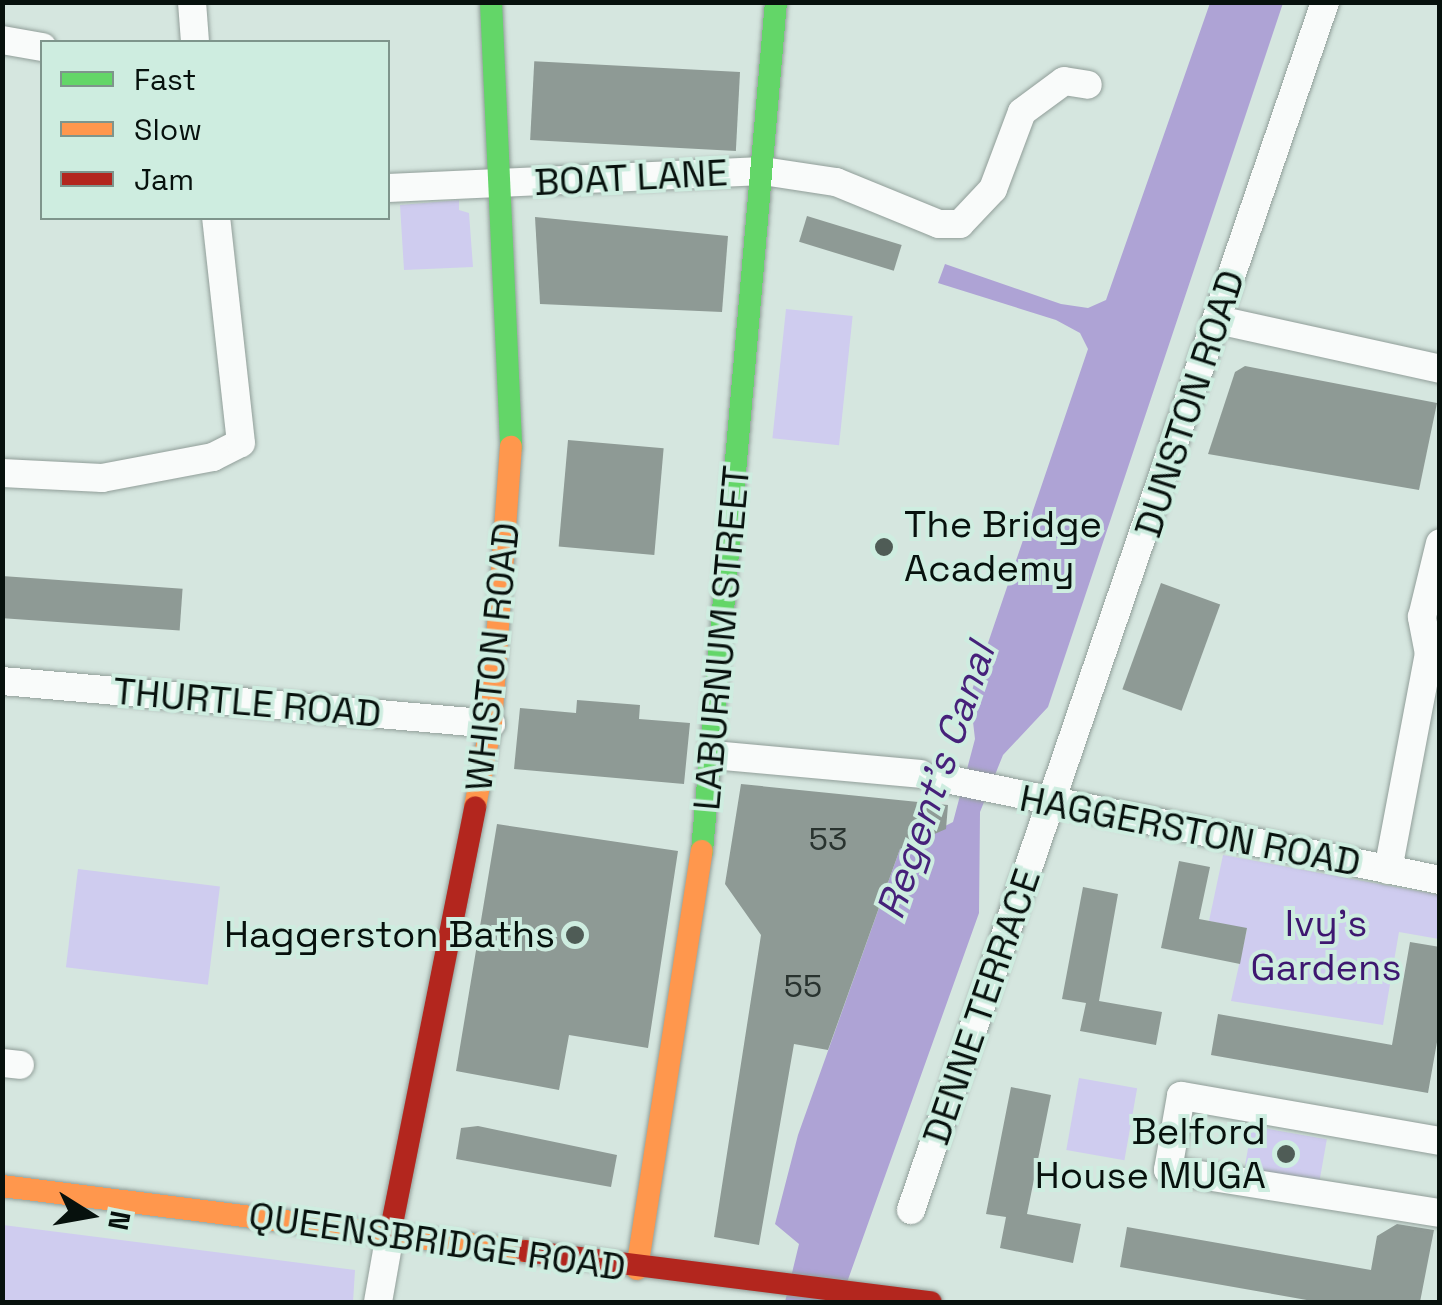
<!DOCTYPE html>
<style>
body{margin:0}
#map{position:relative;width:1442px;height:1305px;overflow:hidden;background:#d5e6df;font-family:"Space Grotesk",sans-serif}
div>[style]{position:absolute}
.green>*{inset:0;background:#cfccef;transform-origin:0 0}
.water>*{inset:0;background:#aea3d5}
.building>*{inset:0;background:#8e9a95;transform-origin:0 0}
.roads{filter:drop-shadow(0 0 2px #919e99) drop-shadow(0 0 2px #919e99)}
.street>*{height:28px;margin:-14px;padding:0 14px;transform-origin:14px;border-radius:14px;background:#f9fbfa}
.fast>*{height:22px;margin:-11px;padding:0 11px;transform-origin:11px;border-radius:11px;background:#63d668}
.slow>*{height:22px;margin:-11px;padding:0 11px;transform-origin:11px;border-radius:11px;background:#ff974d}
.jam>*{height:22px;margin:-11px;padding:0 11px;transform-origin:11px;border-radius:11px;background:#b3261e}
.dots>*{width:28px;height:28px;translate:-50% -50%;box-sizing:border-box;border:5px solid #ceede0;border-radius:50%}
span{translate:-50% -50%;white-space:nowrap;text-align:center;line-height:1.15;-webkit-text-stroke:8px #ceede0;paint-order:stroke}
.number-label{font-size:32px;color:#29332f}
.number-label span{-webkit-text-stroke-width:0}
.street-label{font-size:38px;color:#07110d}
.poi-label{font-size:38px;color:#07110d}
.left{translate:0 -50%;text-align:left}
.right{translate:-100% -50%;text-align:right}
.park-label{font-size:38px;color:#3e1770}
.water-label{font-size:40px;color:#46217a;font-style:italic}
.frame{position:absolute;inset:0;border:5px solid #07110d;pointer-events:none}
.legend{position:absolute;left:40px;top:40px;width:350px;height:180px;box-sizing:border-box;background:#ceede0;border:2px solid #7e958c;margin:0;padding:12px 18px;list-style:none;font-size:30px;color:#07110d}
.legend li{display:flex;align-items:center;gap:20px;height:50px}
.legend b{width:50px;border:2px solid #7e958c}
.north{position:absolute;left:40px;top:1165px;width:100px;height:100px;-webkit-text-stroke:8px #ceede0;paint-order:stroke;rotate:101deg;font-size:28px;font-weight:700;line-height:40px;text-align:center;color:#07110d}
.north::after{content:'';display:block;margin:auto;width:35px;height:45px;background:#07110d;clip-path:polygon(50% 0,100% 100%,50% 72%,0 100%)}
</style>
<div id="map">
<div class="green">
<div style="clip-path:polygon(459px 200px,459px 210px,469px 213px,473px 267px,404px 270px,400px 205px)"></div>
<div style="left:786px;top:309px;width:67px;height:130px;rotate:6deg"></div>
<div style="clip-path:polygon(1223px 855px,1439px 895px,1439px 939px,1399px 932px,1383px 1025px,1231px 1001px,1247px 929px,1209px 921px)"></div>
<div style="left:78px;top:869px;width:143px;height:99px;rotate:7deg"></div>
<div style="left:1079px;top:1078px;width:59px;height:73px;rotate:10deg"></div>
<div style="left:1252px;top:1126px;width:76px;height:44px;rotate:10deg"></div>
<div style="clip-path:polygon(3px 1225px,355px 1270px,353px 1302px,3px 1302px)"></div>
</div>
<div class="water">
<div style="clip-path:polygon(1210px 3px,1283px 3px,1048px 707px,1003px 755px,980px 812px,979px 913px,840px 1302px,785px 1302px,799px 1244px,775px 1224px,798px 1135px,900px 849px,953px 822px,975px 739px,970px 696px,1088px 349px,1080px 333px,1056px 320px,938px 283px,945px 264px,1061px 304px,1088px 308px,1106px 300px)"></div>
</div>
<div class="building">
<div style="left:740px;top:72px;width:79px;height:206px;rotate:93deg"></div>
<div style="left:807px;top:216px;width:99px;height:27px;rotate:17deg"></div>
<div style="clip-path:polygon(535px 217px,728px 236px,722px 312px,540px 304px)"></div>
<div style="clip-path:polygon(1245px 366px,1437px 403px,1419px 490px,1208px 454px,1235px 372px)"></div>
<div style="left:568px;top:440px;width:96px;height:107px;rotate:5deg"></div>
<div style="left:2px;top:576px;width:181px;height:42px;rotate:4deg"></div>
<div style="left:1161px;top:583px;width:63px;height:113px;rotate:20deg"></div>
<div style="clip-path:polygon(577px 700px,640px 705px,639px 719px,690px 723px,684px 784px,514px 769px,520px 708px,576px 713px)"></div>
<div style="clip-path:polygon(741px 784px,948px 805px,946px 829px,900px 849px,828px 1050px,794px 1044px,759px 1245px,714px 1237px,761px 935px,725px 884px)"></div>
<div style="clip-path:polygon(497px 824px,678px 851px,648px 1048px,569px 1035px,559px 1090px,456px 1071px)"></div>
<div style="clip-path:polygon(1179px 861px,1210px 867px,1199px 919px,1247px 928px,1240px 964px,1161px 948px)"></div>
<div style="clip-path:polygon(1083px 887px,1118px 894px,1099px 1001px,1162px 1012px,1156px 1045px,1080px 1031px,1086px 1003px,1062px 999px)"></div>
<div style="clip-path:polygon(1410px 942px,1440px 947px,1440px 1025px,1428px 1093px,1211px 1055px,1218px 1014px,1392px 1045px)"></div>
<div style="clip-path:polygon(1011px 1087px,1051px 1095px,1027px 1214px,1081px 1224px,1073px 1263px,1000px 1248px,1006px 1217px,986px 1214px)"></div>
<div style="clip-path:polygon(478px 1126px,617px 1155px,611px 1187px,456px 1159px,461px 1128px)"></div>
<div style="clip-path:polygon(1397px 1224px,1434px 1230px,1420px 1302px,1318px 1302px,1120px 1267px,1127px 1227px,1371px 1270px,1377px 1236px)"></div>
</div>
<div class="roads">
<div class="street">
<div style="left:192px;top:2px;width:40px;rotate:85.7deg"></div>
<div style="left:2px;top:40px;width:41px;rotate:9.9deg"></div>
<div style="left:388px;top:188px;width:375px;rotate:-2.6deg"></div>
<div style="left:763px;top:171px;width:74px;rotate:8.6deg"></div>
<div style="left:836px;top:182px;width:111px;rotate:22.2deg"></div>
<div style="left:939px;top:224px;width:21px"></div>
<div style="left:960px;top:224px;width:48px;rotate:-46.7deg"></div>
<div style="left:993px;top:189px;width:82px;rotate:-69.4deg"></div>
<div style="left:1022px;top:112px;width:52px;rotate:-36.4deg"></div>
<div style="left:1064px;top:81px;width:24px;rotate:9deg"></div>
<div style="left:1218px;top:320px;width:227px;rotate:12.4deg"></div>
<div style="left:2px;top:473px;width:100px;rotate:2.9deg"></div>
<div style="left:102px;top:478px;width:113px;rotate:-10.7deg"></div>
<div style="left:213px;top:457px;width:31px;rotate:-27deg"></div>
<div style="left:241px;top:443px;width:226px;rotate:-96.3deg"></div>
<div style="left:2px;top:681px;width:491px;rotate:5deg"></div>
<div style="left:713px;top:755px;width:208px;rotate:5.2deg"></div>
<div style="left:941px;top:778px;width:509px;rotate:11.55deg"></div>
<div style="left:1388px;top:870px;width:220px;rotate:-79.3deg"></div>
<div style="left:1429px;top:654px;width:38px;rotate:-101deg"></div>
<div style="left:1422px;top:617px;width:76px;rotate:-76.3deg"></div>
<div style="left:2px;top:1063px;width:18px;rotate:6deg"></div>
<div style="left:1440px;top:1141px;width:263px;rotate:-170.1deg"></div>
<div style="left:1181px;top:1096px;width:75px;rotate:100deg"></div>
<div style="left:1168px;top:1170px;width:275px;rotate:9deg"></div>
<div style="left:911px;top:1210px;width:1277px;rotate:-71.08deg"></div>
<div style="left:378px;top:1302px;width:69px;rotate:-80deg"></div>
</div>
<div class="fast">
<div style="left:491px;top:2px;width:445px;rotate:87.4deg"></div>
<div style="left:702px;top:851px;width:852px;rotate:-85.02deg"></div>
</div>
<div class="slow">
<div style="left:475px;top:807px;width:85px;rotate:-79.1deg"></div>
<div style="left:491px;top:724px;width:278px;rotate:-85.9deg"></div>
<div style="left:2px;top:1186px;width:527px;rotate:7.08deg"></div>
<div style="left:637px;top:1269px;width:423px;rotate:-81.2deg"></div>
</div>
<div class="jam">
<div style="left:390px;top:1234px;width:435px;rotate:-78.7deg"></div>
<div style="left:525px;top:1251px;width:409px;rotate:7.2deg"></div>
</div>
</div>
<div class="dots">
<div style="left:884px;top:547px;background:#4f5c56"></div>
<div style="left:575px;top:935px;background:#4f5c56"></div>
<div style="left:1286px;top:1154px;background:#4f5c56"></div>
</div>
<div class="number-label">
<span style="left:828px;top:839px">53</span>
<span style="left:803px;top:986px">55</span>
</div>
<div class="street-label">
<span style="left:631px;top:178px;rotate:-3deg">BOAT LANE</span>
<span style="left:1190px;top:404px;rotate:-72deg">DUNSTON ROAD</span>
<span style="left:722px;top:638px;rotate:-85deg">LABURNUM STREET</span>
<span style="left:493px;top:657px;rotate:-84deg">WHISTON ROAD</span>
<span style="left:247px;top:703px;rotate:5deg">THURTLE ROAD</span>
<span style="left:1190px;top:831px;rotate:11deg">HAGGERSTON ROAD</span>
<span style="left:982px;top:1007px;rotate:-71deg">DENNE TERRACE</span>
<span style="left:437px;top:1242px;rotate:8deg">QUEENSBRIDGE ROAD</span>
</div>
<div class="poi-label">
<span class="left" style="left:904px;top:547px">The Bridge<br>Academy</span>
<span class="right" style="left:555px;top:935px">Haggerston Baths</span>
<span class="right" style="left:1266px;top:1154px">Belford<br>House MUGA</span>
</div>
<div class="park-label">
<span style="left:1326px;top:946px">Ivy's<br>Gardens</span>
</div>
<div class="water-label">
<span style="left:936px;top:781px;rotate:-71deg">Regent's Canal</span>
</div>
<div class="frame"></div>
<ul class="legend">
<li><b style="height:12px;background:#63d668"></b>Fast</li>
<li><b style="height:12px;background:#ff974d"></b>Slow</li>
<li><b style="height:12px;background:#b3261e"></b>Jam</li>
</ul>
<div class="north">N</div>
</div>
